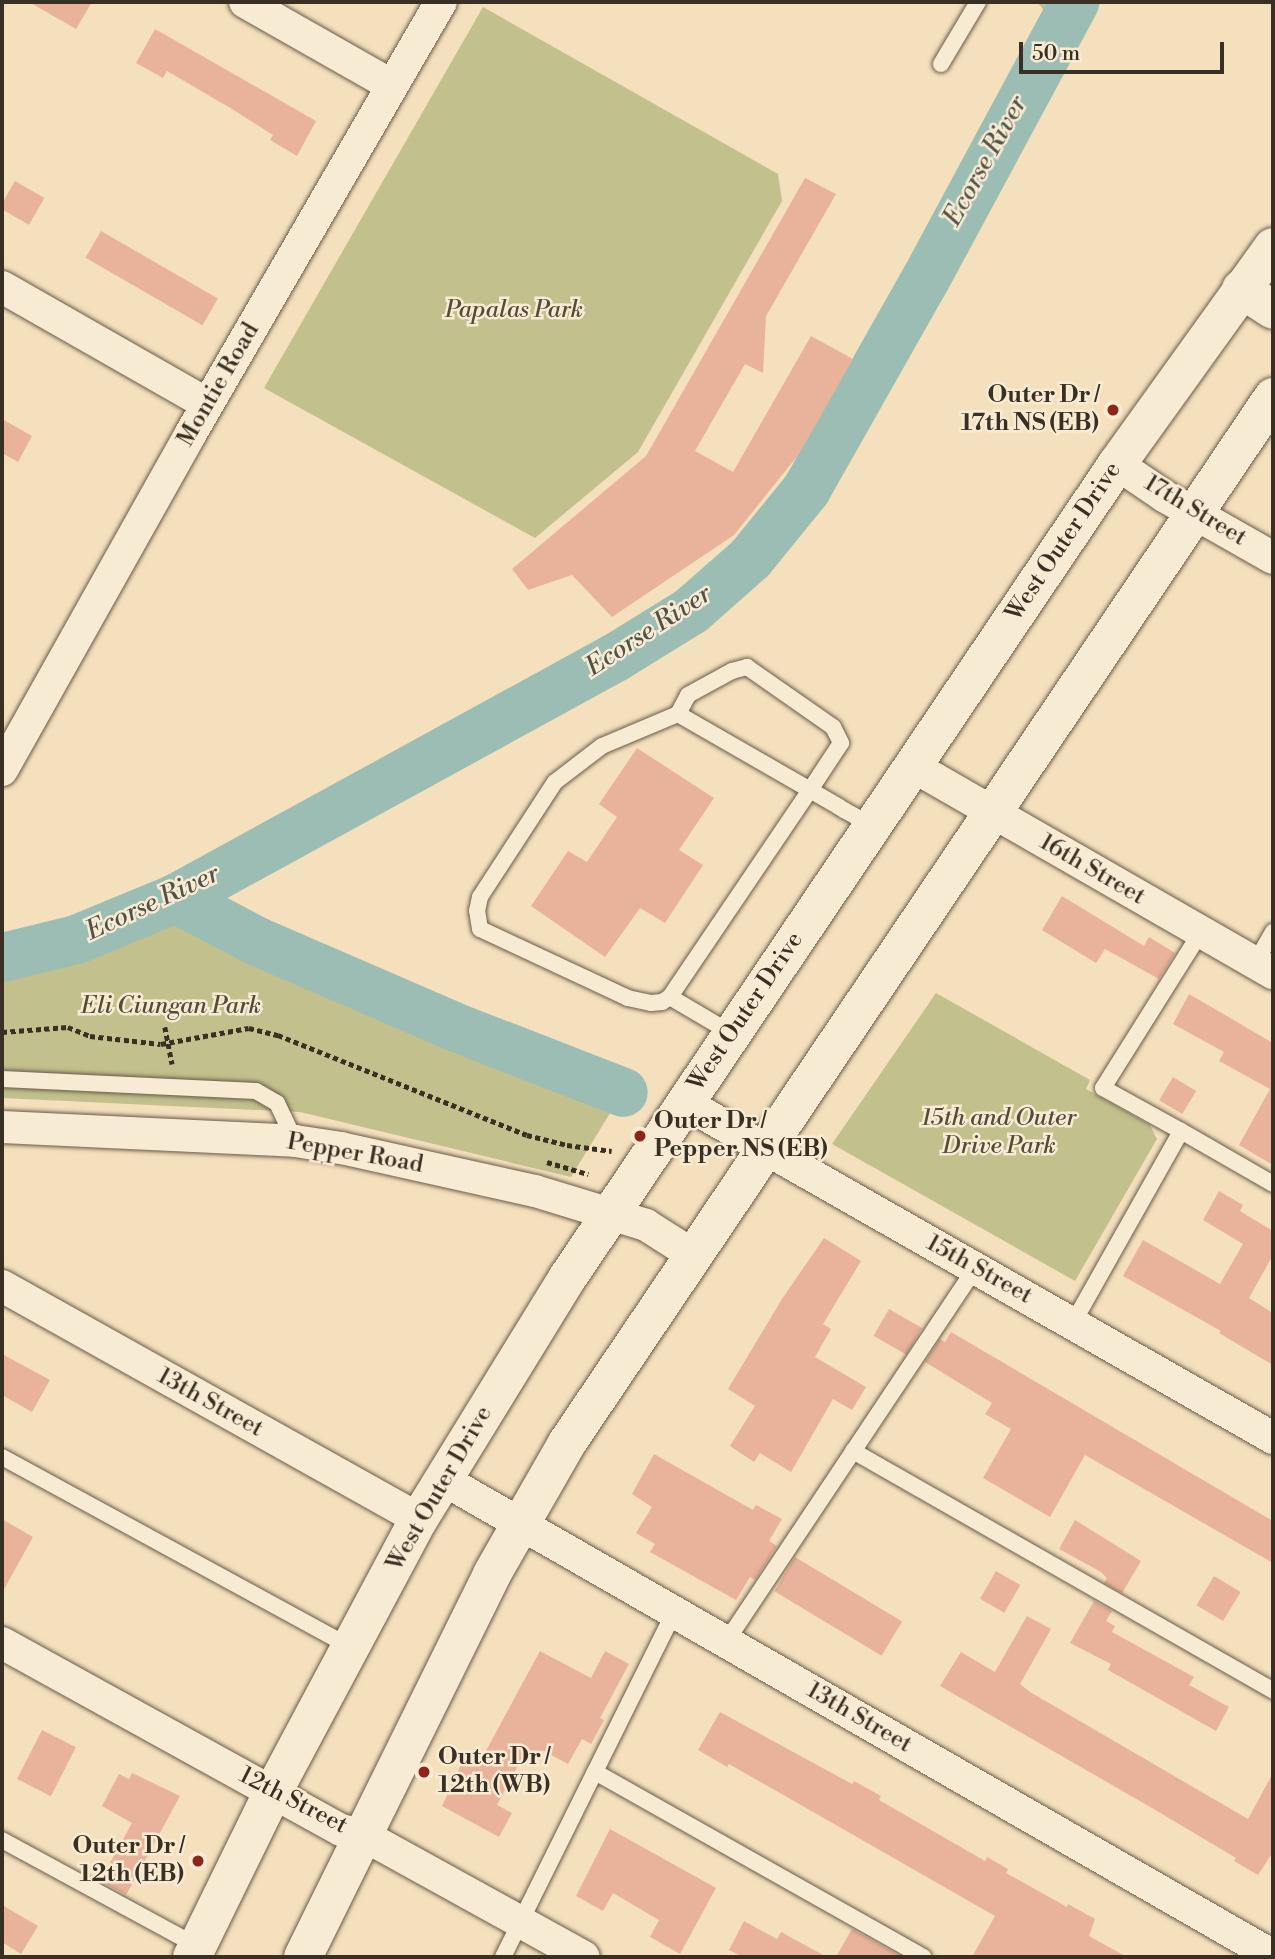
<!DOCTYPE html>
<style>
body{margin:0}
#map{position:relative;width:1275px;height:1959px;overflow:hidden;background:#f5e0bd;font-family:"Libre Bodoni",serif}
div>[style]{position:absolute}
.green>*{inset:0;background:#c2c08c}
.river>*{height:49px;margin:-24.5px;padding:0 24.5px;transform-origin:24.5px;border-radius:24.5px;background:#9cbdb3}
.building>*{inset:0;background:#e9b29a;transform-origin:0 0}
.path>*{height:4.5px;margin-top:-2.25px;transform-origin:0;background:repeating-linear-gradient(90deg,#3a2f23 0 5px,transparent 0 8.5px)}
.roads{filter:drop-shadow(0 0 2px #695b4a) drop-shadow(0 0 2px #695b4a)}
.lane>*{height:16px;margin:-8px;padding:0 8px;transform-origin:8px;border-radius:8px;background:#f8ebd4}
.street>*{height:32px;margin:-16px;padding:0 16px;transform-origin:16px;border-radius:16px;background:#f8ebd4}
.secondary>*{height:38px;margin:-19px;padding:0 19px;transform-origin:19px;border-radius:19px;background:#f8ebd4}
.dots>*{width:19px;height:19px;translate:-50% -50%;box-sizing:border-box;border:4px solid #f8ebd4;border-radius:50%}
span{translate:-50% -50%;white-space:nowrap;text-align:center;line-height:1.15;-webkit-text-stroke:5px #f8ebd4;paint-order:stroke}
.park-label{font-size:24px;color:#554c38;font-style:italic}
.street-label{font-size:24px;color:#3a2f23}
.poi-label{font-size:24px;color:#3a2f23;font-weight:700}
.right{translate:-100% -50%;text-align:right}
.left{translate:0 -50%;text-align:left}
.water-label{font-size:26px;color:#525247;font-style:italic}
.frame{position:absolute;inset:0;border:4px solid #3a2f23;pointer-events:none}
.scale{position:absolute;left:1019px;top:42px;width:205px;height:32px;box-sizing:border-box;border:4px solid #3a2f23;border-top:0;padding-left:9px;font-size:21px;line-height:24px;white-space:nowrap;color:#3a2f23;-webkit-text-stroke:5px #f8ebd4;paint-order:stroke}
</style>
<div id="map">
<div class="green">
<div style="clip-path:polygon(1037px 2px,1070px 2px,1056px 25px)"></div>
<div style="clip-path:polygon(483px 7px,778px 174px,782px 201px,638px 452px,535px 538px,264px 388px)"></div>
<div style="clip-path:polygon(175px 898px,257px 941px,453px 1026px,623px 1092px,571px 1177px,300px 1112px,2px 1098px,2px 957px,76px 939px)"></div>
<div style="clip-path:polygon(936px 993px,1090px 1080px,1086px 1089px,1150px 1125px,1157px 1139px,1075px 1281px,832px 1144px)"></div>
</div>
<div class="river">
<div style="left:175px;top:898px;width:93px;rotate:27.7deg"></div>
<div style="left:257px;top:941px;width:214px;rotate:23.4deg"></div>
<div style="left:453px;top:1026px;width:182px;rotate:21.2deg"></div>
<div style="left:2px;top:957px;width:76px;rotate:-13.7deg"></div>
<div style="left:76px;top:939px;width:107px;rotate:-22.5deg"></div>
<div style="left:175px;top:898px;width:502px;rotate:-28.71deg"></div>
<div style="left:615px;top:657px;width:89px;rotate:-31.7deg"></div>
<div style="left:691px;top:610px;width:79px;rotate:-41.4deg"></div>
<div style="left:750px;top:558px;width:89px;rotate:-50.9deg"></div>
<div style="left:806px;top:489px;width:241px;rotate:-60.5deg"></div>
<div style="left:925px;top:279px;width:315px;rotate:-61.7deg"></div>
</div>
<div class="building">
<div style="clip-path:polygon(29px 2px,92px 2px,76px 29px)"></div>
<div style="clip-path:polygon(155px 29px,316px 121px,297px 156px,270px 140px,273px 135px,232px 109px,167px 71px,163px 78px,136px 63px)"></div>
<div style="clip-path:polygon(805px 178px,836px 194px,766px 316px,763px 373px,745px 364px,695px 451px,733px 472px,811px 336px,853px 359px,799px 454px,734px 535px,612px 617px,572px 575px,528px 590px,512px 569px,646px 456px)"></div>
<div style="left:15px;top:181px;width:34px;height:31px;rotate:30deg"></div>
<div style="left:101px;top:231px;width:135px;height:31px;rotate:30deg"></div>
<div style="clip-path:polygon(2px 419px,32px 436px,18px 462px,2px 453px)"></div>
<div style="clip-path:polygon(637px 748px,714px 798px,679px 850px,703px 865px,665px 923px,640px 908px,605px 957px,531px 906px,568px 851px,587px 862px,617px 817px,599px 804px)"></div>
<div style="clip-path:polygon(1062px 896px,1144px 946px,1149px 937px,1175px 953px,1159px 979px,1105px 949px,1096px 963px,1042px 930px)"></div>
<div style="clip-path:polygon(1189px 994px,1273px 1043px,1273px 1165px,1239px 1145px,1270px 1089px,1219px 1061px,1224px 1052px,1173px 1024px)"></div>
<div style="left:1173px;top:1077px;width:27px;height:27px;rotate:31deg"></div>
<div style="clip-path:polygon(1219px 1191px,1243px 1205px,1240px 1211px,1273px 1231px,1273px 1255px,1249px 1298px,1273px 1313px,1273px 1365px,1219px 1333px,1221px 1331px,1123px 1276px,1143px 1240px,1220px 1284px,1243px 1244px,1203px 1220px)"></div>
<div style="clip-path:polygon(824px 1238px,861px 1261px,823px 1324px,831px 1329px,815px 1357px,866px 1387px,852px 1410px,833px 1399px,791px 1472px,760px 1453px,754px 1462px,730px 1446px,755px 1406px,728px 1389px,782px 1299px)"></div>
<div style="left:889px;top:1309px;width:38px;height:31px;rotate:30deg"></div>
<div style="clip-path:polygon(951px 1332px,1273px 1521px,1273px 1563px,1085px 1455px,1050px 1517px,983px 1478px,1011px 1429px,985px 1414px,992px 1403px,925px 1362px,940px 1339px,945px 1342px)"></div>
<div style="clip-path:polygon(2px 1354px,50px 1380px,32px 1412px,2px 1395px)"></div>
<div style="clip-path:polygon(654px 1454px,753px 1510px,756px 1505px,782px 1519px,769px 1541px,777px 1546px,755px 1580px,750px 1577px,736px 1600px,650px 1552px,655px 1544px,636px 1533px,652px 1507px,632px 1494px)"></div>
<div style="clip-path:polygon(2px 1519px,33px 1537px,2px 1593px)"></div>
<div style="clip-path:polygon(1075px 1520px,1141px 1561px,1122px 1593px,1104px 1583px,1107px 1578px,1101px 1572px,1059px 1549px)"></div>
<div style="left:795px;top:1557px;width:125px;height:40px;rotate:31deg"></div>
<div style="left:996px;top:1571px;width:28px;height:32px;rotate:30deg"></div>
<div style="left:1214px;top:1576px;width:31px;height:34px;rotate:31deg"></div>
<div style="clip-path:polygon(1094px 1601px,1112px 1611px,1106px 1621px,1115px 1626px,1112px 1632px,1194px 1677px,1189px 1685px,1229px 1707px,1216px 1731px,1108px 1670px,1111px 1664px,1070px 1643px)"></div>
<div style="clip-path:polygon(1027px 1616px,1051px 1629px,1020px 1684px,1030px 1692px,1248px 1819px,1273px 1773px,1273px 1852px,1258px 1875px,1234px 1861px,1236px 1858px,1152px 1808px,940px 1686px,961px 1652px,995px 1672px)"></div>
<div style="clip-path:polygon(540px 1651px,591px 1678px,605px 1651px,629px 1664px,600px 1718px,604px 1720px,591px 1744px,582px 1739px,568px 1764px,542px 1750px,533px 1767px,521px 1760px,497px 1805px,512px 1813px,499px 1837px,442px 1806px,466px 1754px,481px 1760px)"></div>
<div style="clip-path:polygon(720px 1712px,852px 1784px,854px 1781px,881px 1796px,879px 1800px,985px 1861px,987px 1857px,1008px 1869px,1006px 1873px,1067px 1907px,1068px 1904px,1095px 1919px,1089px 1936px,1127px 1957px,972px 1957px,995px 1916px,729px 1764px,727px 1767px,698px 1750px)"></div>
<div style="left:42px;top:1730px;width:38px;height:55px;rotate:27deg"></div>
<div style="clip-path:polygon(132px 1773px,180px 1796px,126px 1895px,100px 1881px,132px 1823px,102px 1806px,119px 1774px,129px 1779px)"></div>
<div style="clip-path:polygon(610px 1829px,716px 1888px,680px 1954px,650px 1937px,659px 1920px,613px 1893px,603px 1911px,576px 1896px)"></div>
<div style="clip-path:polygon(2px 1905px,38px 1926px,21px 1954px,2px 1942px)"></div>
<div style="clip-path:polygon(744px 1921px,777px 1939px,781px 1932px,827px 1957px,743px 1957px,729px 1950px)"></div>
<div style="clip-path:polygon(852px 1929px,902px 1957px,836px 1957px)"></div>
</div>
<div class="path">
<div style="left:165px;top:1027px;width:38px;rotate:79deg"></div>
<div style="left:2px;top:1032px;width:66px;rotate:-4.3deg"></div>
<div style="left:68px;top:1027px;width:24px;rotate:22deg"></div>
<div style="left:90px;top:1036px;width:71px;rotate:6.4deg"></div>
<div style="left:161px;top:1044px;width:89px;rotate:-10.3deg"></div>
<div style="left:249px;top:1028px;width:30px;rotate:14deg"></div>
<div style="left:278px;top:1035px;width:268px;rotate:21.9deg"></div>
<div style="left:527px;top:1135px;width:41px;rotate:14deg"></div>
<div style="left:567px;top:1145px;width:45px;rotate:7.6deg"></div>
<div style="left:547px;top:1162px;width:43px;rotate:16.3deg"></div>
</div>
<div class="roads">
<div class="lane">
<div style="left:941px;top:64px;width:72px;rotate:-59.2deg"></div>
<div style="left:678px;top:714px;width:21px;rotate:-62deg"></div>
<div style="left:688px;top:695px;width:50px;rotate:-28.6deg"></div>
<div style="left:732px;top:671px;width:16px;rotate:-15deg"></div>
<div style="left:747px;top:667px;width:105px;rotate:34.9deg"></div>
<div style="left:833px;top:727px;width:18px;rotate:63deg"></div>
<div style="left:841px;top:743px;width:56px;rotate:123.4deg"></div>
<div style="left:810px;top:790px;width:250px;rotate:124.1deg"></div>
<div style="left:670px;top:997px;width:9px;rotate:148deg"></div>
<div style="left:662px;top:1002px;width:11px;rotate:175deg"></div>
<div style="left:651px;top:1003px;width:24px;rotate:-168deg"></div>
<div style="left:628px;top:998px;width:163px;rotate:-155deg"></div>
<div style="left:480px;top:929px;width:18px;rotate:-99deg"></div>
<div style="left:477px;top:911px;width:14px;rotate:-78deg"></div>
<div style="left:480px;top:897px;width:137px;rotate:-56.9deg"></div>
<div style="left:555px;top:782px;width:59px;rotate:-37.5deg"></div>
<div style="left:602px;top:746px;width:82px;rotate:-22.8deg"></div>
<div style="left:678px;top:714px;width:152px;rotate:29.9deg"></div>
<div style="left:810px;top:790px;width:34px;rotate:30deg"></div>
<div style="left:839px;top:807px;width:6px;rotate:31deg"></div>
<div style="left:844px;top:810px;width:31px;rotate:29deg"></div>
<div style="left:1255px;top:963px;width:36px;rotate:-60deg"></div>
<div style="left:670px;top:997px;width:71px;rotate:30.5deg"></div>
<div style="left:2px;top:1079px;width:254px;rotate:2.7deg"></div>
<div style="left:256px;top:1091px;width:24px;rotate:30deg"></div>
<div style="left:277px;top:1103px;width:42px;rotate:64.7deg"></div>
<div style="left:1181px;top:1131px;width:106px;rotate:29.9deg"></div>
<div style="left:1073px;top:1323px;width:220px;rotate:-60.6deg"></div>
<div style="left:1181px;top:1131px;width:89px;rotate:-151.1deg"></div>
<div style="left:1103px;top:1088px;width:184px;rotate:-57.9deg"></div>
<div style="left:853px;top:1451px;width:484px;rotate:29.7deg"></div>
<div style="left:2px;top:1457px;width:396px;rotate:28.6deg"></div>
<div style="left:726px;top:1642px;width:449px;rotate:-56.3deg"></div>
<div style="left:595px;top:1772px;width:377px;rotate:29.4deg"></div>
<div style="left:2px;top:1840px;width:222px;rotate:28.5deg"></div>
<div style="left:503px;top:1957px;width:385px;rotate:-63.6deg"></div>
</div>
<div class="street">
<div style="left:245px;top:2px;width:168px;rotate:29.6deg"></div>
<div style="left:2px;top:287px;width:236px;rotate:29.7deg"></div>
<div style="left:1117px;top:464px;width:57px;rotate:34.2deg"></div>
<div style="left:1164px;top:496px;width:125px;rotate:29.6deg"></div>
<div style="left:911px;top:765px;width:418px;rotate:29.9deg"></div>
<div style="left:2px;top:770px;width:386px;rotate:-60.7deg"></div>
<div style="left:191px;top:433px;width:498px;rotate:-59.9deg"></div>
<div style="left:685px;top:1103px;width:677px;rotate:29.67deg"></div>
<div style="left:2px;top:1127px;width:293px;rotate:2.7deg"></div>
<div style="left:295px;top:1141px;width:47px;rotate:8.7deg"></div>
<div style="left:341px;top:1148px;width:199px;rotate:12.5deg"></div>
<div style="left:535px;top:1191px;width:116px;rotate:17deg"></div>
<div style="left:646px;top:1225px;width:56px;rotate:32.6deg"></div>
<div style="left:2px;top:1286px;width:478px;rotate:29.2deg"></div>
<div style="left:444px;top:1480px;width:956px;rotate:29.86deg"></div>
<div style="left:2px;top:1643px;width:387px;rotate:28.9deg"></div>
<div style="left:341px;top:1830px;width:23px;rotate:13deg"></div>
<div style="left:363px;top:1835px;width:252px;rotate:28.9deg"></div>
</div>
<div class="secondary">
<div style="left:1241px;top:289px;width:38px;rotate:33deg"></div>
<div style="left:192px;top:1957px;width:184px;rotate:-63.9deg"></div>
<div style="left:273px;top:1792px;width:310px;rotate:-61.9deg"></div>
<div style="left:419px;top:1519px;width:284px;rotate:-58.4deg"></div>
<div style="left:568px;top:1277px;width:981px;rotate:-55.97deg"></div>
<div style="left:1117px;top:464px;width:267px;rotate:-54.3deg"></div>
<div style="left:303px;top:1957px;width:427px;rotate:-63.7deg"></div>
<div style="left:492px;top:1574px;width:151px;rotate:-60.2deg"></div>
<div style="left:567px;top:1443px;width:1262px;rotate:-55.98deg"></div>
</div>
</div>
<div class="dots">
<div style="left:1113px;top:410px;background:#8f2418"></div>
<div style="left:640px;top:1136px;background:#8f2418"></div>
<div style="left:424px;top:1772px;background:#8f2418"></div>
<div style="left:198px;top:1861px;background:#8f2418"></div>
</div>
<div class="park-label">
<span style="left:514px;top:311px">Papalas Park</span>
<span style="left:171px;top:1007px">Eli Ciungan Park</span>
<span style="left:999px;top:1133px">15th and Outer<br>Drive Park</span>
</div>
<div class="street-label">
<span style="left:219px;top:385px;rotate:-60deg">Montie Road</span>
<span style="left:1195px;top:511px;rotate:31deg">17th Street</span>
<span style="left:1064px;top:542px;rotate:-56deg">West Outer Drive</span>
<span style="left:1092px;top:870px;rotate:30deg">16th Street</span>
<span style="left:746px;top:1012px;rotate:-56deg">West Outer Drive</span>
<span style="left:355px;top:1154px;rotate:10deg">Pepper Road</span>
<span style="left:979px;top:1270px;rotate:29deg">15th Street</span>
<span style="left:210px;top:1403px;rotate:29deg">13th Street</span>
<span style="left:440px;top:1489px;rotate:-60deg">West Outer Drive</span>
<span style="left:859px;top:1718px;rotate:30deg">13th Street</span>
<span style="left:293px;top:1801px;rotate:27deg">12th Street</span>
</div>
<div class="poi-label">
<span class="right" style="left:1099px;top:410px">Outer Dr /<br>17th NS (EB)</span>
<span class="left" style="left:654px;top:1136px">Outer Dr /<br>Pepper NS (EB)</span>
<span class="left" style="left:438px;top:1772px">Outer Dr /<br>12th (WB)</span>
<span class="right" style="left:184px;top:1861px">Outer Dr /<br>12th (EB)</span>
</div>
<div class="water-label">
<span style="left:986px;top:161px;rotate:-61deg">Ecorse River</span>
<span style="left:649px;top:631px;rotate:-33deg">Ecorse River</span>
<span style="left:153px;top:903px;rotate:-25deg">Ecorse River</span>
</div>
<div class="frame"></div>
<div class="scale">50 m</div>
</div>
